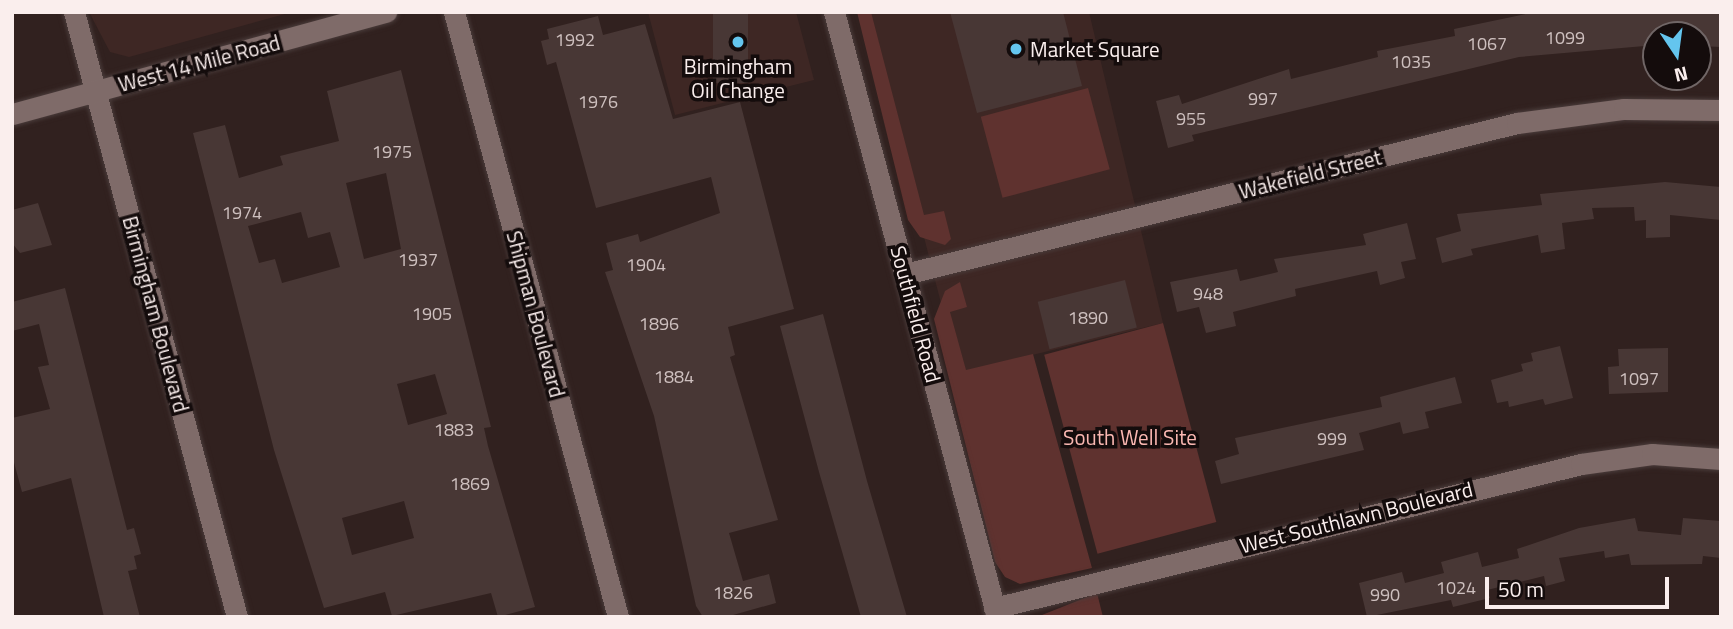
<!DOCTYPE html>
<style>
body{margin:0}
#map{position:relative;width:1733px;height:629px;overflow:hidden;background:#31211f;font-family:"Titillium Web",sans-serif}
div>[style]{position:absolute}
.built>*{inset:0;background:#3e2724}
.green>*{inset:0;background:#5f322f;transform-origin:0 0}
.building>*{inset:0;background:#483735;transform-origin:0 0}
.roads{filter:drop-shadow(0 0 2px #4a3c3b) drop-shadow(0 0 2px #4a3c3b)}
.street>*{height:21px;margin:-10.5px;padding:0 10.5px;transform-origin:10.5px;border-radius:10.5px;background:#7f6b69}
.secondary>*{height:21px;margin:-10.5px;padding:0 10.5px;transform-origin:10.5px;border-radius:10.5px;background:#7f6b69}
.dots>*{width:19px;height:19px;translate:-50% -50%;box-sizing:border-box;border:4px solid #140c0c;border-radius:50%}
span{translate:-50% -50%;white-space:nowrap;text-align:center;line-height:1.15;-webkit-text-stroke:7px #140c0c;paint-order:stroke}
.number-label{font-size:18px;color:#cec0bf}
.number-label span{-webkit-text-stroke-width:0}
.poi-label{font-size:21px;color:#faeeed}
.left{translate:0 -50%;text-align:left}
.street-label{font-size:21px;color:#faeeed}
.park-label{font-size:21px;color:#fbb8b2}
.frame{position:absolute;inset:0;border:14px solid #faeeed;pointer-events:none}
.north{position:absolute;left:1642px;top:21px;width:70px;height:70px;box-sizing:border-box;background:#140c0c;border:2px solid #706666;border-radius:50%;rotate:167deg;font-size:19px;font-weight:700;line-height:28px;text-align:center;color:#faeeed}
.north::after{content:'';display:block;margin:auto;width:24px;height:32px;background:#64c5ee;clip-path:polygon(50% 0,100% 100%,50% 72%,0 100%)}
.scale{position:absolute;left:1485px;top:577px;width:184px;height:32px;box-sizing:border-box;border:4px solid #faeeed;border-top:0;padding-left:9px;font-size:21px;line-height:24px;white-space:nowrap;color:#faeeed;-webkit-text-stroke:5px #140c0c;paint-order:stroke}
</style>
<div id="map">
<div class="built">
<div style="clip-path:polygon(89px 12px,292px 12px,129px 57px,110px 52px)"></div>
<div style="clip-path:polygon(648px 12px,796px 12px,814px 80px,675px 115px)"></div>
<div style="clip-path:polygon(866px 12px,1089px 12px,1163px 323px,959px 373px)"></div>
</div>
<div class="green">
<div style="clip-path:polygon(857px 12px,871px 12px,924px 215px,944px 211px,951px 239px,945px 245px,920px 237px,908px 220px)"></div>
<div style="left:1088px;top:88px;width:84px;height:111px;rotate:75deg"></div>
<div style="clip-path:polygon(960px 282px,967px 307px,950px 312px,966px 370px,1033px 354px,1092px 568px,1020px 584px,1005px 577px,995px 562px,934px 319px,945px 291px)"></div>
<div style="left:1163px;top:323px;width:206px;height:123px;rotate:75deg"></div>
<div style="clip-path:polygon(1097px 593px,1103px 617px,1037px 617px)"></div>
</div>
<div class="building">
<div style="left:713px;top:12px;width:35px;height:71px"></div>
<div style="clip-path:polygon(950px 12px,1063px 12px,1082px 86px,977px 113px)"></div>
<div style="clip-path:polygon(1535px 12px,1721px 12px,1721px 47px,1698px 46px,1698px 35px,1656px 35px,1656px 45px,1519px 57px,1192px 135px,1194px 141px,1168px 148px,1156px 101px,1179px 95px,1182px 104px,1289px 69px,1291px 79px,1378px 57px,1377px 51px,1455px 36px,1454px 29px)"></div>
<div style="clip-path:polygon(598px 16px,603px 35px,645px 24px,673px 119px,740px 102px,794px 309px,728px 327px,735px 355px,730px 357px,778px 520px,729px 533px,743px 581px,769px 574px,776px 603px,726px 617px,703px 617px,696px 606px,654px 416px,605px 272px,613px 270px,606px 243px,638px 234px,640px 242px,720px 213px,711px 177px,596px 208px,556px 62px,547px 65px,541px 41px,549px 39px,547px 29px)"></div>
<div style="clip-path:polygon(evenodd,401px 70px,491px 427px,484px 428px,488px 446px,535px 607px,498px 617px,491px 593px,392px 616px,385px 592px,324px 608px,274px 450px,193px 133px,225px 125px,239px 178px,283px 165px,280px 156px,339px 141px,327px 91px,401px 70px,386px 173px,401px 249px,364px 259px,346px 183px,386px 173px,401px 70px,301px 212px,308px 238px,330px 232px,340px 267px,282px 283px,275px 259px,259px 263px,248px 226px,301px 212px,401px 70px,435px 374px,447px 414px,408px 425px,397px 384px,435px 374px,401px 70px,404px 501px,414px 538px,352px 555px,342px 518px,404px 501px)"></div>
<div style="clip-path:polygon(1665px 182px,1721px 187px,1721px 220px,1670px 215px,1670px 237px,1646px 238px,1646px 220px,1635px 221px,1634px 207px,1592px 208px,1594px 219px,1562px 223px,1565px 249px,1541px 253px,1538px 235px,1471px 249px,1473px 255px,1442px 263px,1436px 238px,1461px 231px,1457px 214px,1542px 205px,1540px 194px)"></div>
<div style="clip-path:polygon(38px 203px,52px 245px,20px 253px,12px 243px,12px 210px)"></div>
<div style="clip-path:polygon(1407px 223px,1416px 259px,1401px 262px,1405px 278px,1380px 285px,1377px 271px,1295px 289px,1296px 296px,1233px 312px,1236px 326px,1206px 333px,1199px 307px,1177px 312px,1170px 282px,1237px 269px,1240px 281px,1278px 272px,1274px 259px,1366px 245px,1363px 234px)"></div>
<div style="left:1125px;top:280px;width:49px;height:90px;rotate:76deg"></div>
<div style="clip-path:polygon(65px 288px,127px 530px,134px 528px,141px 554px,134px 556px,137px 569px,128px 571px,140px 617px,104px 617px,71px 478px,22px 492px,12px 455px,12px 418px,50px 409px,38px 367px,49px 365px,39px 324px,12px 331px,12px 302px)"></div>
<div style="clip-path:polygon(823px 314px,867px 481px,907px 617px,861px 617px,819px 472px,780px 326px)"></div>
<div style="clip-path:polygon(1560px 346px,1573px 398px,1545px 405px,1543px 399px,1509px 407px,1508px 401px,1497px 403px,1491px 380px,1523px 371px,1521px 364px,1533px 361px,1531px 353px)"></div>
<div style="clip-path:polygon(1668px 348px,1668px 392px,1609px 394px,1608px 367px,1619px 366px,1618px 349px)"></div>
<div style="clip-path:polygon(1455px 377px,1462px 403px,1425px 412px,1429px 428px,1403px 434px,1400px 422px,1359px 433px,1364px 450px,1221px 484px,1215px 461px,1239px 454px,1235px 438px,1382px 407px,1380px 397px)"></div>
<div style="clip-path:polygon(1635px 518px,1638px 531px,1681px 535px,1683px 518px,1721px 521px,1721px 558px,1703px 556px,1702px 564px,1631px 565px,1629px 554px,1605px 558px,1604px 551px,1559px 558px,1565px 581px,1546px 586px,1544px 576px,1487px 590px,1490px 598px,1453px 607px,1451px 600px,1367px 617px,1359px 583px,1402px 572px,1405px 583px,1444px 573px,1441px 562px,1478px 552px,1482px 567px,1519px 558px,1517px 549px,1579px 528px)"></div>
</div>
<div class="roads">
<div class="street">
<div style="left:74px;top:12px;width:627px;rotate:74.92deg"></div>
<div style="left:454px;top:12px;width:627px;rotate:74.83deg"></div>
<div style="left:905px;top:274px;width:630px;rotate:-13.86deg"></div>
<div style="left:1517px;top:123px;width:108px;rotate:-7.5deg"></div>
<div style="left:1624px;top:109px;width:97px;rotate:0.6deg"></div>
<div style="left:994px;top:608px;width:604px;rotate:-13.78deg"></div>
<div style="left:1581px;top:464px;width:72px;rotate:-8deg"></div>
<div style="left:1652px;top:454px;width:69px;rotate:4.1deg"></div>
</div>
<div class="secondary">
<div style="left:834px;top:12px;width:627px;rotate:74.92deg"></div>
<div style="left:12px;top:114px;width:388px;rotate:-15.3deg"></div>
</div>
</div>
<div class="dots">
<div style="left:738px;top:42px;background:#64c5ee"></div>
<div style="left:1016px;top:49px;background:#64c5ee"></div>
</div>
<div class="number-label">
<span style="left:1565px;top:38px">1099</span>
<span style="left:575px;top:40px">1992</span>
<span style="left:1487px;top:44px">1067</span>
<span style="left:1411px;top:62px">1035</span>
<span style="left:1263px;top:99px">997</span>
<span style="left:598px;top:102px">1976</span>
<span style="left:1191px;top:119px">955</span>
<span style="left:392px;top:152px">1975</span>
<span style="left:242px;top:213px">1974</span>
<span style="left:418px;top:260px">1937</span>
<span style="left:646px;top:265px">1904</span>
<span style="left:1208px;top:294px">948</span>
<span style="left:432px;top:314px">1905</span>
<span style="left:1088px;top:318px">1890</span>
<span style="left:659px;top:324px">1896</span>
<span style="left:674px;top:377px">1884</span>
<span style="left:1639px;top:379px">1097</span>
<span style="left:454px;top:430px">1883</span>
<span style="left:1332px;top:439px">999</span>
<span style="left:470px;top:484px">1869</span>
<span style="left:1456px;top:588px">1024</span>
<span style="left:733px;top:593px">1826</span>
<span style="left:1385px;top:595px">990</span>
</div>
<div class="poi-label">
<span class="left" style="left:1030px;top:49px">Market Square</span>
<span style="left:738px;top:78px">Birmingham<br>Oil Change</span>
</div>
<div class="street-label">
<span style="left:199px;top:63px;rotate:-15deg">West 14 Mile Road</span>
<span style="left:1310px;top:174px;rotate:-14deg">Wakefield Street</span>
<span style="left:156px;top:314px;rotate:75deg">Birmingham Boulevard</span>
<span style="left:536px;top:314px;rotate:75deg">Shipman Boulevard</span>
<span style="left:916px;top:314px;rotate:75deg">Southfield Road</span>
<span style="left:1356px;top:517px;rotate:-14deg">West Southlawn Boulevard</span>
</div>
<div class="park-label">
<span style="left:1130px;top:437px">South Well Site</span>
</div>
<div class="frame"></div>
<div class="north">N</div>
<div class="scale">50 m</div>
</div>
